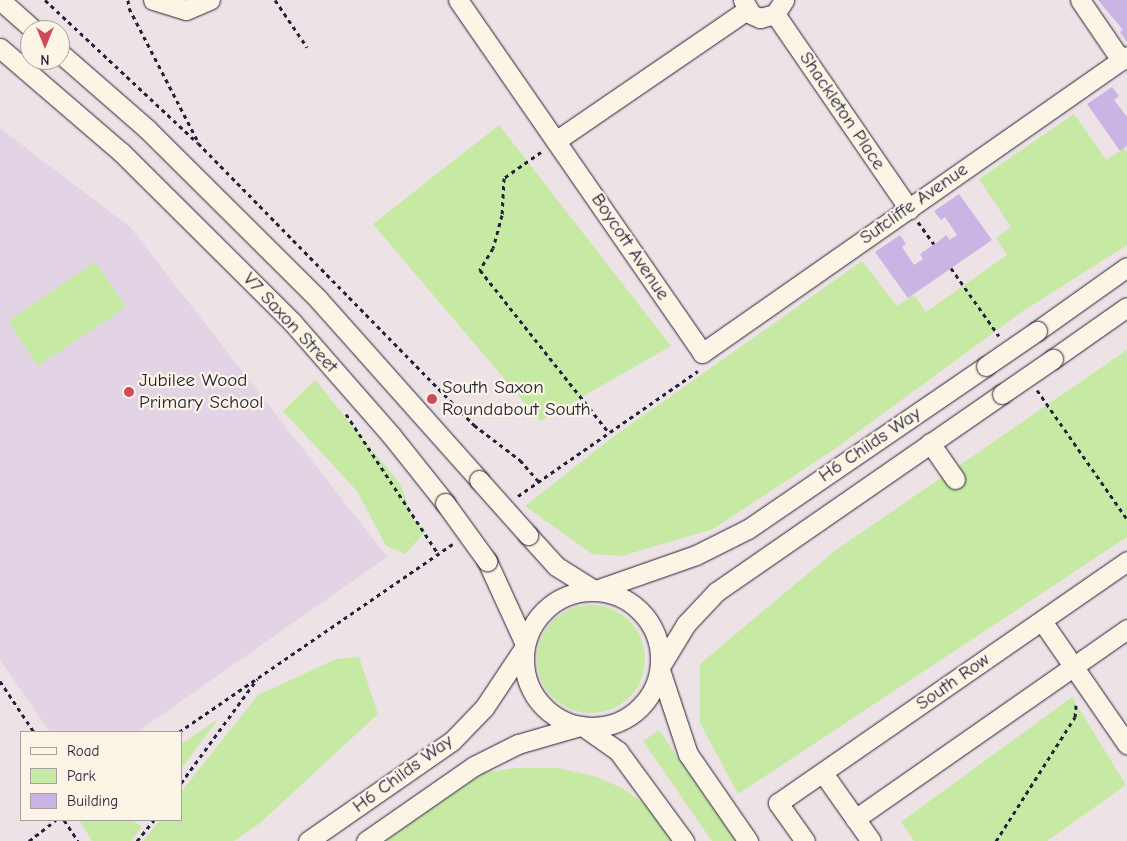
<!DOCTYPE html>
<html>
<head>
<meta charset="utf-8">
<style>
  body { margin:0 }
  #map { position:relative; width:1127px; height:841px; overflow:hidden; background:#ede2e5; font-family:"Comic Neue",sans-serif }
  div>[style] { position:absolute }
  .built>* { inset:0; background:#e2d4e5 }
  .green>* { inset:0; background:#c6eaa4 }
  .round { border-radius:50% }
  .building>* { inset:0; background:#c9b4e4 }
  .path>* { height:3px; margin-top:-1.5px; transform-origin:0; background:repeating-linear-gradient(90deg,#22223b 0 4px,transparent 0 8px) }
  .roads { filter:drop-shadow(0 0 1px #22223b) drop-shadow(0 0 1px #22223b) }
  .minor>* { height:19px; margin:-9.5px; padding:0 9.5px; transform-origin:9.5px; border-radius:9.5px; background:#fcf5e5 }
  .minor>.ring { margin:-9.5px; padding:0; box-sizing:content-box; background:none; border:19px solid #fcf5e5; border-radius:50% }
  .bridges { filter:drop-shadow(0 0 1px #22223b) drop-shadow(0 0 1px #22223b) }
  .minor-bridge>* { height:19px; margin:-9.5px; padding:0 9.5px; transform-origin:9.5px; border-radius:9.5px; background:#fcf5e5 }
  .dots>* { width:14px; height:14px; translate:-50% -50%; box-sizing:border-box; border:2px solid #fcf5e5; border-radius:50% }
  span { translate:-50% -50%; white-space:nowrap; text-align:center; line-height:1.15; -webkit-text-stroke:4.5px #fcf5e5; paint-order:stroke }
  .street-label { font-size:19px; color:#22223b }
  .poi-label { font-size:19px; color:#22223b }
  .left { translate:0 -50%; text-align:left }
  .legend { position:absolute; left:20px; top:731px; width:162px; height:90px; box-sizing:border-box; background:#fcf5e5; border:1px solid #a5a1a1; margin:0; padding:6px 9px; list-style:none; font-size:15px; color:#22223b }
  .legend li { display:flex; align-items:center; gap:10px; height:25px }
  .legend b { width:25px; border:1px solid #a5a1a1 }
  .north { position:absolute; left:20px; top:20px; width:50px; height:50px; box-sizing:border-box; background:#fcf5e5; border:1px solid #a5a1a1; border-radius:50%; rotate:180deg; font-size:14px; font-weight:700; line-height:20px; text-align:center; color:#22223b }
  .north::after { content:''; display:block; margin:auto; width:18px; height:22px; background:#d1495b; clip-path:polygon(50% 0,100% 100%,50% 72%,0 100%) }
</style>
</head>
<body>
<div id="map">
  <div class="built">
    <div style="clip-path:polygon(0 128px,130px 227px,387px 557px,137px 732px,50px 732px,0 660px)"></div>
  </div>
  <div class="green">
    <div style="clip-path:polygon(1074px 114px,1106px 160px,1124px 148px,1127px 152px,1127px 245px,1023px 311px,836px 448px,713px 529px,622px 556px,592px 554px,525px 506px,613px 437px,862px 261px,897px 306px,914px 295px,926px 312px,1007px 255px,996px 238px,1011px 227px,979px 179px)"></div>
    <div style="clip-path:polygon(499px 125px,671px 346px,540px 421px,373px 224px)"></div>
    <div style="clip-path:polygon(95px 262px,126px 307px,38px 366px,8px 321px)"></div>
    <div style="clip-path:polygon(1127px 350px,1127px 537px,738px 794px,700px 723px,700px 664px,836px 550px)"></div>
    <div style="clip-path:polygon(315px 380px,401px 485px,412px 518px,426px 531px,405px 554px,386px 546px,357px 491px,283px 411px)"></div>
    <div class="round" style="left:537px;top:605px;width:108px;height:108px"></div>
    <div style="clip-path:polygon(359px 657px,378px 714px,260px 823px,234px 841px,143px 841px,160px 820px,181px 820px,181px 792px,258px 695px,336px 659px)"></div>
    <div style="clip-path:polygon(1072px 697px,1126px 785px,1047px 841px,914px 841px,901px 822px)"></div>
    <div style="clip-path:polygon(218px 719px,181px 769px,181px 744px)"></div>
    <div style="clip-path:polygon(659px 730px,736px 841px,712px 841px,643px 741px)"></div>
    <div style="clip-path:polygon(515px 768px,559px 768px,597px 777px,622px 788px,648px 806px,675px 841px,386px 841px,483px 773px)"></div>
    <div style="clip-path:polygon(79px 820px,131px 820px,142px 826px,131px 841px,92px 841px)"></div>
  </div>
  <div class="building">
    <div style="clip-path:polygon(1098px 0,1127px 0,1127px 42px,1120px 32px,1123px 30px)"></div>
    <div style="clip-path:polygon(1112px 87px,1119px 96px,1114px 100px,1127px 117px,1127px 146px,1120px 151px,1087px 104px)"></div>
    <div style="clip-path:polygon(959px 194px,992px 240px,908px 298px,875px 252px,900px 235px,906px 244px,902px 247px,914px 265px,923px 259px,920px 254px,939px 241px,946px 235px,950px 240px,957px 235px,945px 217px,941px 220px,934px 211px)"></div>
  </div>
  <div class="path">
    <div style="left:45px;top:0;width:209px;rotate:43.1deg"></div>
    <div style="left:198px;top:143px;width:395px;rotate:45.6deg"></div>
    <div style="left:474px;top:425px;width:58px;rotate:37.3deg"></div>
    <div style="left:520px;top:460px;width:28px;rotate:49deg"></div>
    <div style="left:128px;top:0;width:8px;rotate:83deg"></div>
    <div style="left:129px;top:8px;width:148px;rotate:62.7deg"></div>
    <div style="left:275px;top:0;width:57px;rotate:55.8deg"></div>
    <div style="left:541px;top:152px;width:45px;rotate:144.9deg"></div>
    <div style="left:504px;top:178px;width:37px;rotate:93deg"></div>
    <div style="left:502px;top:215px;width:34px;rotate:105deg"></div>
    <div style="left:493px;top:248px;width:26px;rotate:121deg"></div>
    <div style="left:480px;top:270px;width:208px;rotate:51.6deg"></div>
    <div style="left:918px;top:222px;width:27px;rotate:54deg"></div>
    <div style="left:951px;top:268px;width:83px;rotate:54.8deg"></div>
    <div style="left:1037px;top:390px;width:157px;rotate:55.1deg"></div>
    <div style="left:346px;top:414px;width:169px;rotate:56.6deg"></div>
    <div style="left:518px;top:496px;width:219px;rotate:-34.8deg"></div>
    <div style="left:0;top:681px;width:61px;rotate:56.3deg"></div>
    <div style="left:179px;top:732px;width:332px;rotate:-34.5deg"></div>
    <div style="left:181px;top:783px;width:129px;rotate:-53.8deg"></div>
    <div style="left:64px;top:820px;width:25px;rotate:56deg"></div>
    <div style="left:29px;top:841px;width:34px;rotate:-38deg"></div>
    <div style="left:137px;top:841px;width:27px;rotate:-51deg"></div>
    <div style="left:996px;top:841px;width:147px;rotate:-57.5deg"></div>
    <div style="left:1075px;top:717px;width:12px;rotate:-85deg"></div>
  </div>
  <div class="roads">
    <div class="minor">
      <div style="left:0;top:0;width:45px;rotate:41.4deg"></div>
      <div style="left:153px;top:0;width:34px;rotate:17deg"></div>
      <div style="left:186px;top:10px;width:26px;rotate:-23deg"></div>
      <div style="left:458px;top:0;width:429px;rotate:55.3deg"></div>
      <div style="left:702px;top:353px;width:518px;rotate:-34.95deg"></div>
      <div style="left:743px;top:0;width:16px;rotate:60deg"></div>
      <div style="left:751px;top:14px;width:10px;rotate:24deg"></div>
      <div style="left:760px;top:18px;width:16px;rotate:-15deg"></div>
      <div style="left:775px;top:14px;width:17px;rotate:-57deg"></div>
      <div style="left:1080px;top:0;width:73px;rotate:55.7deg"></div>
      <div style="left:775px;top:14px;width:237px;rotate:55.5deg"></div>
      <div style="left:0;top:48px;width:160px;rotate:40.7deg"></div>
      <div style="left:121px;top:152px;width:241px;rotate:44.8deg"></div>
      <div style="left:292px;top:322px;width:150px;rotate:48.8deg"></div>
      <div style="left:391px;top:435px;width:87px;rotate:51.5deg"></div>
      <div style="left:60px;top:53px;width:116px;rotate:41.1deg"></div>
      <div style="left:147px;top:129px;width:241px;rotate:44.8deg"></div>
      <div style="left:318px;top:299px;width:242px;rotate:48.3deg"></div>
      <div style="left:557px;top:140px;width:230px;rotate:-34.4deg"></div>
      <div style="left:1037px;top:331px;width:110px;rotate:-35.4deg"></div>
      <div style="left:1053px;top:359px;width:90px;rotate:-35.1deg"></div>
      <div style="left:930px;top:443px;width:44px;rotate:55.2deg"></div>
      <div style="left:528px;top:535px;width:42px;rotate:47.9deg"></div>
      <div style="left:556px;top:566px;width:45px;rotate:32.3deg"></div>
      <div style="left:487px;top:561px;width:91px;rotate:65.4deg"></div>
      <div style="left:596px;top:590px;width:106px;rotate:-19.3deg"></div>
      <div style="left:696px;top:555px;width:58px;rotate:-26.6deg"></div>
      <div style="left:748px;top:529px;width:288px;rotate:-34.4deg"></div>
      <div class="ring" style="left:524px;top:591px;width:117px;height:117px"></div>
      <div style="left:1042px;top:621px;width:150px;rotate:55.4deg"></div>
      <div style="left:661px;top:665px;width:48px;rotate:-58.6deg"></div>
      <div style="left:686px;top:624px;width:44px;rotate:-46.8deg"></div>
      <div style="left:716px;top:592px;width:348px;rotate:-34.7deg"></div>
      <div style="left:660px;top:670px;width:89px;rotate:71.6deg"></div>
      <div style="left:688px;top:754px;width:106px;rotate:55.4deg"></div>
      <div style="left:584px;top:727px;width:42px;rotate:35.2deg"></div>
      <div style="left:618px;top:751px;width:112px;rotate:53.7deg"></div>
      <div style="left:823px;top:773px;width:83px;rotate:54.8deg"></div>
      <div style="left:855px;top:819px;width:332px;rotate:-34.9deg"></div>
      <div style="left:308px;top:841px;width:175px;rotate:-34.8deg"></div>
      <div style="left:452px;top:741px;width:46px;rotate:-45.9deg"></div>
      <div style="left:484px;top:708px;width:72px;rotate:-56.3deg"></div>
      <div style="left:366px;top:841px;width:131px;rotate:-34.8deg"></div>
      <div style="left:474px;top:766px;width:49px;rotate:-26.6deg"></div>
      <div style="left:518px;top:744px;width:65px;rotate:-16.2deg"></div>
      <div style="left:805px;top:841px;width:47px;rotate:-125.4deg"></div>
      <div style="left:778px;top:803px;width:425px;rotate:-34.7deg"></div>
    </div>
  </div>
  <div class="bridges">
    <div class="minor-bridge">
      <div style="left:986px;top:366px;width:62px;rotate:-34.5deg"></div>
      <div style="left:1002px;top:394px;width:62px;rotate:-34.5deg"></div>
      <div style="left:479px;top:480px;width:74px;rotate:48.3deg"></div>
      <div style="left:445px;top:503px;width:72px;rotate:54.1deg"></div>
    </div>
  </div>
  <div class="dots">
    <div style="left:129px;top:392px;background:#d1495b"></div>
    <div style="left:432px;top:399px;background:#d1495b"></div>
  </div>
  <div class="street-label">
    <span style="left:842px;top:111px;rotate:56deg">Shackleton Place</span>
    <span style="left:914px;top:204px;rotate:-35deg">Sutcliffe Avenue</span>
    <span style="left:630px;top:247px;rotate:56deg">Boycott Avenue</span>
    <span style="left:290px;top:323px;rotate:47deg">V7 Saxon Street</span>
    <span style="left:870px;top:445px;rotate:-34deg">H6 Childs Way</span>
    <span style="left:953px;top:682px;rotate:-35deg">South Row</span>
    <span style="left:403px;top:774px;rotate:-36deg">H6 Childs Way</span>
  </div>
  <div class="poi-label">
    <span class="left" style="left:139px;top:392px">Jubilee Wood<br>Primary School</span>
    <span class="left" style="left:442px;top:399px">South Saxon<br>Roundabout South</span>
  </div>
  <ul class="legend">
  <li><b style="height:6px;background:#fcf5e5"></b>Road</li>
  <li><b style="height:14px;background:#c6eaa4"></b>Park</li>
  <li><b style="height:14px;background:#c9b4e4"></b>Building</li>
  </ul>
  <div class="north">N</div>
</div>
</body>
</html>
